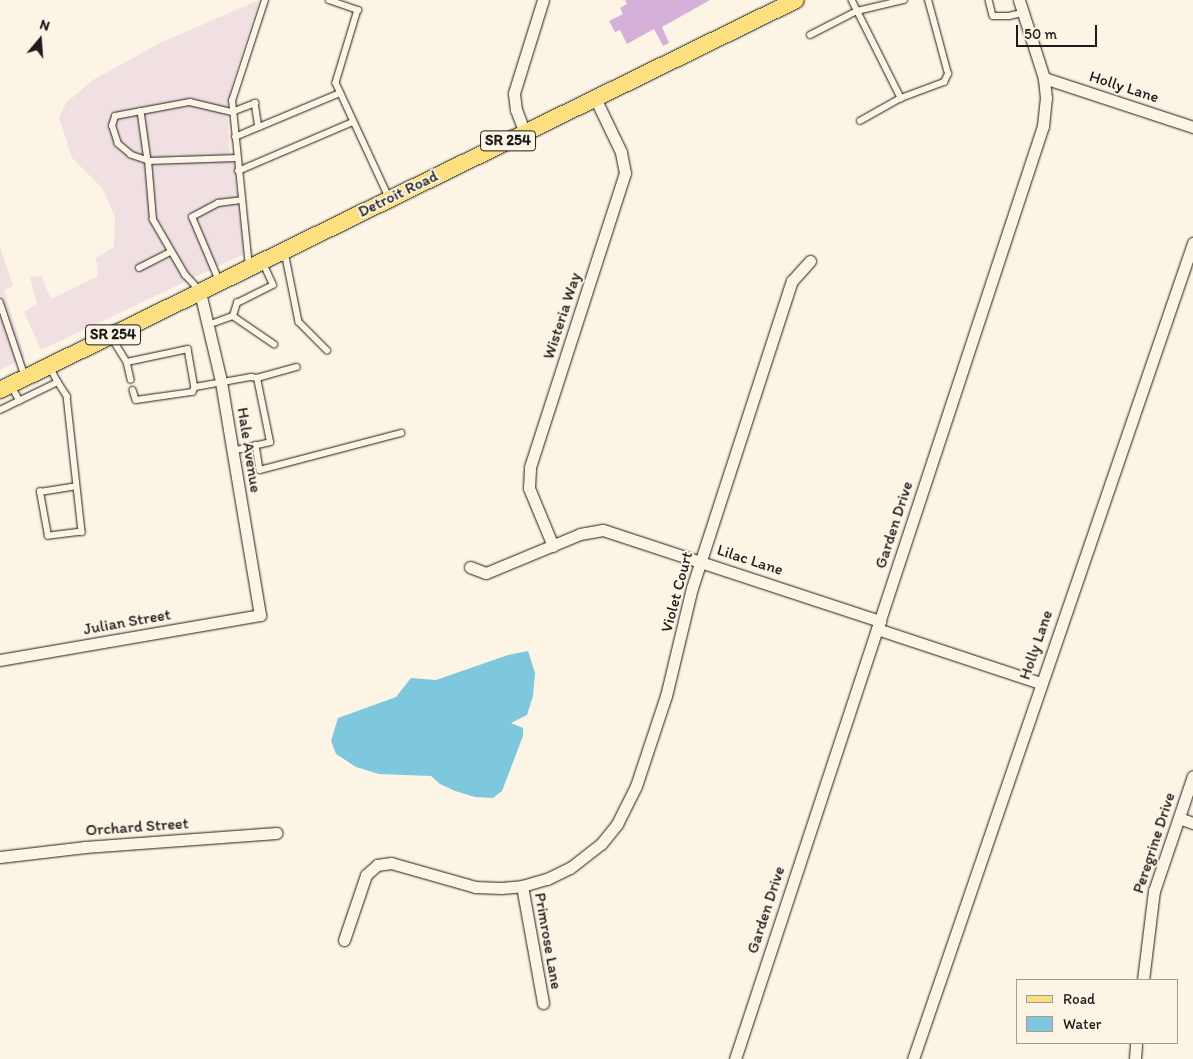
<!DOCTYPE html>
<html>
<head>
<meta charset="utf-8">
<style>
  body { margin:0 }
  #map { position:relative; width:1193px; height:1059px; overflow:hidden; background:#fcf5e5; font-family:Itim,sans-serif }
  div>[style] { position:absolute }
  .built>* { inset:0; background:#f0e0e1 }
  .water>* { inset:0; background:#7dc8dd }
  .building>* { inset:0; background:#d5b0d8 }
  .roads { filter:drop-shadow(0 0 1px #1c1c1c) drop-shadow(0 0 1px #1c1c1c) }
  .service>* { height:5.5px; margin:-2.75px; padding:0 2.75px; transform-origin:2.75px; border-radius:2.75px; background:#fcf5e5 }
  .minor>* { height:11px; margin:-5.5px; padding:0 5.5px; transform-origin:5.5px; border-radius:5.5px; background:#fcf5e5 }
  .primary>* { height:16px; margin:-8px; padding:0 8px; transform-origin:8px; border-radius:8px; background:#fce080 }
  span { translate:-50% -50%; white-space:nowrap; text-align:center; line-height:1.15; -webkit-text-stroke:4px #fcf5e5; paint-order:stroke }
  .shield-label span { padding:1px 4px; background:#fcf5e5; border:1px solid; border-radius:4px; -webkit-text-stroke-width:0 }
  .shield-label { font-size:15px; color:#1c1c1c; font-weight:700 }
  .street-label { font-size:16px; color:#1c1c1c }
  .legend { position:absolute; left:1016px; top:979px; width:162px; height:65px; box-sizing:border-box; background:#fcf5e5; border:1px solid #a29e95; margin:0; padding:6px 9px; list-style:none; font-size:15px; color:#1c1c1c }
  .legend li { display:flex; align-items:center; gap:10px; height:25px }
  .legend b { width:25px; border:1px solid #a29e95 }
  .north { position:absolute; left:15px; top:15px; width:50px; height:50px; -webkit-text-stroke:4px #fcf5e5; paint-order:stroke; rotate:18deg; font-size:14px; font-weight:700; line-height:20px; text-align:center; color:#1c1c1c }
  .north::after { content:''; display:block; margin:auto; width:18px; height:22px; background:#1c1c1c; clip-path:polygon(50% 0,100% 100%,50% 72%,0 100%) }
  .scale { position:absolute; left:1016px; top:25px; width:81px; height:22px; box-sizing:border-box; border:2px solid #1c1c1c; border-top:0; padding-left:6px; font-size:15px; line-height:18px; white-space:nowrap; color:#1c1c1c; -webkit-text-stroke:4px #fcf5e5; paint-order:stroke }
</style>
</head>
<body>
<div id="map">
  <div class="built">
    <div style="clip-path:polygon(259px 0,232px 84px,227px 110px,230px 157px,234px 166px,244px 254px,41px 350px,24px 312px,37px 304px,30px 277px,41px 276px,51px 299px,98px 276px,96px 258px,114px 247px,115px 217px,103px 189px,72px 158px,59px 117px,66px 103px,93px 80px,162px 42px)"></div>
    <div style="clip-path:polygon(0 246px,13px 286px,4px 290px,25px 357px,0 370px)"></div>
  </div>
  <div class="water">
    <div style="clip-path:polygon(528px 651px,535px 673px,533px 696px,527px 715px,511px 723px,523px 728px,523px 736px,502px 791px,493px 798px,475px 797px,455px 791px,440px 784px,431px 776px,379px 774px,356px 767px,336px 754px,331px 741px,338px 718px,396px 697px,411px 678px,436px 680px,508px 655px)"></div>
  </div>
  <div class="building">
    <div style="clip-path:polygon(625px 0,710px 0,662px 27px,669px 43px,663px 46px,654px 29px,627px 44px,620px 30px,615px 32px,609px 21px,623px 14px,620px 8px,627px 4px)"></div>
  </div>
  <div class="roads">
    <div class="service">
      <div style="left:329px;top:0;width:31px;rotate:19deg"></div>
      <div style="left:358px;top:10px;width:76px;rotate:106.8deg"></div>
      <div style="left:336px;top:83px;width:126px;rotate:65.1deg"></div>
      <div style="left:852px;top:0;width:110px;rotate:63.4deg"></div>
      <div style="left:989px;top:0;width:16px;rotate:76deg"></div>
      <div style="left:993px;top:16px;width:16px"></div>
      <div style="left:1009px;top:16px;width:13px;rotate:-13deg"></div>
      <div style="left:810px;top:35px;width:53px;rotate:-27.1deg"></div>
      <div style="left:857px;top:11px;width:48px;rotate:-13.2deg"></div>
      <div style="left:141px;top:111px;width:50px;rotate:82deg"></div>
      <div style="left:148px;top:161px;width:89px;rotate:-1.9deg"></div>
      <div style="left:860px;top:121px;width:47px;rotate:-29.3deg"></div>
      <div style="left:901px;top:98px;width:46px;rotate:-20.4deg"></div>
      <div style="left:944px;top:82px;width:9px;rotate:-63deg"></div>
      <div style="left:948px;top:74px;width:77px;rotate:-105.1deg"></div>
      <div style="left:235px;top:137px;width:26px;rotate:-23deg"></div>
      <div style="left:238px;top:171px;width:125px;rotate:-23.1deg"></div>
      <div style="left:285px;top:252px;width:71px;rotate:78.7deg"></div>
      <div style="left:299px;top:322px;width:40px;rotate:45deg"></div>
      <div style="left:249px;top:267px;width:167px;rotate:-95.8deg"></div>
      <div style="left:232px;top:101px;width:106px;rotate:-71.9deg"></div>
      <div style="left:139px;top:268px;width:36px;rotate:-27deg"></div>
      <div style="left:219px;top:281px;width:69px;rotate:-112.9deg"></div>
      <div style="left:192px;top:217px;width:30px;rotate:-28deg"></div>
      <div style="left:218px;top:203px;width:23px;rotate:-7deg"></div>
      <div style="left:199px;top:290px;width:21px;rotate:-133deg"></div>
      <div style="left:185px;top:275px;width:64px;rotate:-120.2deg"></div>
      <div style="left:153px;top:220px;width:59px;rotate:-94.8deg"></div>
      <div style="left:148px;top:161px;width:18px;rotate:-161deg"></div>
      <div style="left:131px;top:155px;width:17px;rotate:-140deg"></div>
      <div style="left:118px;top:144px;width:19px;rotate:-108deg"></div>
      <div style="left:112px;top:126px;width:10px;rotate:-73deg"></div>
      <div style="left:115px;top:116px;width:76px;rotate:-10.6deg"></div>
      <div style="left:190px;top:102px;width:43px;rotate:13.4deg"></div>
      <div style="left:232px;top:112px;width:25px;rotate:-21deg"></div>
      <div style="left:255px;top:103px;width:24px;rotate:81deg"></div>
      <div style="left:259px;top:127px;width:88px;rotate:-22.8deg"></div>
      <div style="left:0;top:302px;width:78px;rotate:71.3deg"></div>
      <div style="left:233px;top:316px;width:50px;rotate:34.3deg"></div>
      <div style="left:208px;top:325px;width:27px;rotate:-20deg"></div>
      <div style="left:233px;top:316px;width:14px;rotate:-73deg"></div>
      <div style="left:237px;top:303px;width:40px;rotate:-26.6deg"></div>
      <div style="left:273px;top:285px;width:23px;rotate:-115deg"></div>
      <div style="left:112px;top:338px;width:28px;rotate:58deg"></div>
      <div style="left:127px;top:362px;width:62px;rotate:-12deg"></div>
      <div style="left:188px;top:349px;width:39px;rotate:80deg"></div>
      <div style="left:195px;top:387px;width:57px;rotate:-10.1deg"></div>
      <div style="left:251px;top:377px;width:6px;rotate:9deg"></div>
      <div style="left:257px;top:378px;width:41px;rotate:-15.4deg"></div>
      <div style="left:127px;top:362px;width:18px;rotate:77deg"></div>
      <div style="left:50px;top:367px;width:17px;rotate:62deg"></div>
      <div style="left:11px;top:385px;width:18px;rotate:61deg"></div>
      <div style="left:133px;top:390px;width:10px;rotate:73deg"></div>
      <div style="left:136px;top:400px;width:57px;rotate:-8.1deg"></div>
      <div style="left:192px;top:392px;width:6px;rotate:-59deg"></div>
      <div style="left:0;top:410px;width:64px;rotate:-25.8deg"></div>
      <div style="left:58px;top:382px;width:17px;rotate:57deg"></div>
      <div style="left:67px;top:396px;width:137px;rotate:83.7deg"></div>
      <div style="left:82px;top:532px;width:34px;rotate:173deg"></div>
      <div style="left:48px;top:536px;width:45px;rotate:-100.3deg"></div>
      <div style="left:40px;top:492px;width:36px;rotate:-9deg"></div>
      <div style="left:256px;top:445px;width:25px;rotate:81deg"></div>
      <div style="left:260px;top:470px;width:146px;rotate:-14.7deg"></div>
      <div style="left:232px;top:451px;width:39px;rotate:-13deg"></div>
      <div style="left:270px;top:442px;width:65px;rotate:-101.5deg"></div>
    </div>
    <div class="minor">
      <div style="left:1044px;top:78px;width:157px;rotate:18.2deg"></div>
      <div style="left:525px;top:133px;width:25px;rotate:-111deg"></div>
      <div style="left:516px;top:110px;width:17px;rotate:-97deg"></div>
      <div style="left:514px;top:93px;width:97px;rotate:-72.7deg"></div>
      <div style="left:553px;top:546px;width:63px;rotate:-112.5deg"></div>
      <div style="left:529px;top:488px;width:21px;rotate:-87deg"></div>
      <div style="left:530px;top:467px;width:309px;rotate:-72.1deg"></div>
      <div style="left:625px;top:173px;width:21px;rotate:-101deg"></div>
      <div style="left:621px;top:152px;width:60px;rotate:-115.7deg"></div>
      <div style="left:470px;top:567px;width:17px;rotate:21deg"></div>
      <div style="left:486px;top:573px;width:102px;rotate:-22.5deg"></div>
      <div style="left:580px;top:534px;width:23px;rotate:-10deg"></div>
      <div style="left:603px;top:530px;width:292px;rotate:18.2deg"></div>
      <div style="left:877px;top:629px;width:172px;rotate:18.3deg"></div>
      <div style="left:0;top:660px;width:264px;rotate:-9.8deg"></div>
      <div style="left:260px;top:615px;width:237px;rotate:-99.5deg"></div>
      <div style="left:221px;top:381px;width:91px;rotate:-103.3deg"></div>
      <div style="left:1179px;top:818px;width:15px;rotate:20deg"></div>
      <div style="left:0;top:857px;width:86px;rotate:-6.7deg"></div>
      <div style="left:85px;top:847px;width:192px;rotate:-4.2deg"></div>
      <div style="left:522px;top:886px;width:119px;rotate:79.8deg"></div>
      <div style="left:344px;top:940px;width:69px;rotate:-71.3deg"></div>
      <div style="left:366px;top:875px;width:15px;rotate:-42deg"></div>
      <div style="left:377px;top:865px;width:14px;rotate:-8deg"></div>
      <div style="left:391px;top:863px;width:87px;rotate:15.9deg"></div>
      <div style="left:475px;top:887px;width:26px;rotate:2deg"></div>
      <div style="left:501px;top:888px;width:21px;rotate:-5deg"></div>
      <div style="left:522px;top:886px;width:26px;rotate:-16deg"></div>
      <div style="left:547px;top:879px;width:25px;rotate:-26deg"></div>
      <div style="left:570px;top:868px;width:39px;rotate:-38deg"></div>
      <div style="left:601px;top:844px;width:26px;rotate:-51deg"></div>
      <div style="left:617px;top:824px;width:42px;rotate:-63.4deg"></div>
      <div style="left:636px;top:786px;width:95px;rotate:-71.6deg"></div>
      <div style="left:666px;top:696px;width:111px;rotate:-76.5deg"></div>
      <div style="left:692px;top:588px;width:323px;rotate:-72deg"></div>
      <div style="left:792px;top:281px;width:27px;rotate:-48deg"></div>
      <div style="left:1143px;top:980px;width:90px;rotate:-83deg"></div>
      <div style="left:1154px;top:891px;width:121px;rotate:-71.3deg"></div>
      <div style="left:735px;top:1059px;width:983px;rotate:-71.73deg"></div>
      <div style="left:1043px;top:126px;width:28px;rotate:-84deg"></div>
      <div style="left:1046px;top:98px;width:20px;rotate:-96deg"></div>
      <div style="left:1044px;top:78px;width:82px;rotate:-107.8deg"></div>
      <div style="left:913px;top:1059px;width:863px;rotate:-71.06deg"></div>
      <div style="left:1135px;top:1059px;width:16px;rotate:-86deg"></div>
    </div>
    <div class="primary">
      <div style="left:0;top:390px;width:886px;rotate:-26.1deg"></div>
    </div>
  </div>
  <div class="shield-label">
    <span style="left:508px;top:141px">SR 254</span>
    <span style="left:113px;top:335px">SR 254</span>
  </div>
  <div class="street-label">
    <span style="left:1124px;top:87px;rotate:18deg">Holly Lane</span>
    <span style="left:398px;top:194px;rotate:-26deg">Detroit Road</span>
    <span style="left:562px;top:316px;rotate:-72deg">Wisteria Way</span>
    <span style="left:249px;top:450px;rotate:81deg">Hale Avenue</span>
    <span style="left:894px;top:525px;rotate:-72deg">Garden Drive</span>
    <span style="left:750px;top:560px;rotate:18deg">Lilac Lane</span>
    <span style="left:677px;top:592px;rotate:-75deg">Violet Court</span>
    <span style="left:127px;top:622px;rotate:-10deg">Julian Street</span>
    <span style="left:1036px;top:645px;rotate:-71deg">Holly Lane</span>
    <span style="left:137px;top:827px;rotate:-4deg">Orchard Street</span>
    <span style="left:1154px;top:843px;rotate:-72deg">Peregrine Drive</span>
    <span style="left:766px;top:910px;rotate:-72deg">Garden Drive</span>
    <span style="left:548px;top:941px;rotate:80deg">Primrose Lane</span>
  </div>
  <ul class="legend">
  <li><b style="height:6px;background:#fce080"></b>Road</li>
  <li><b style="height:14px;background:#7dc8dd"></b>Water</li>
  </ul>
  <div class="north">N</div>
  <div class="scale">50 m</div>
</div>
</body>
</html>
